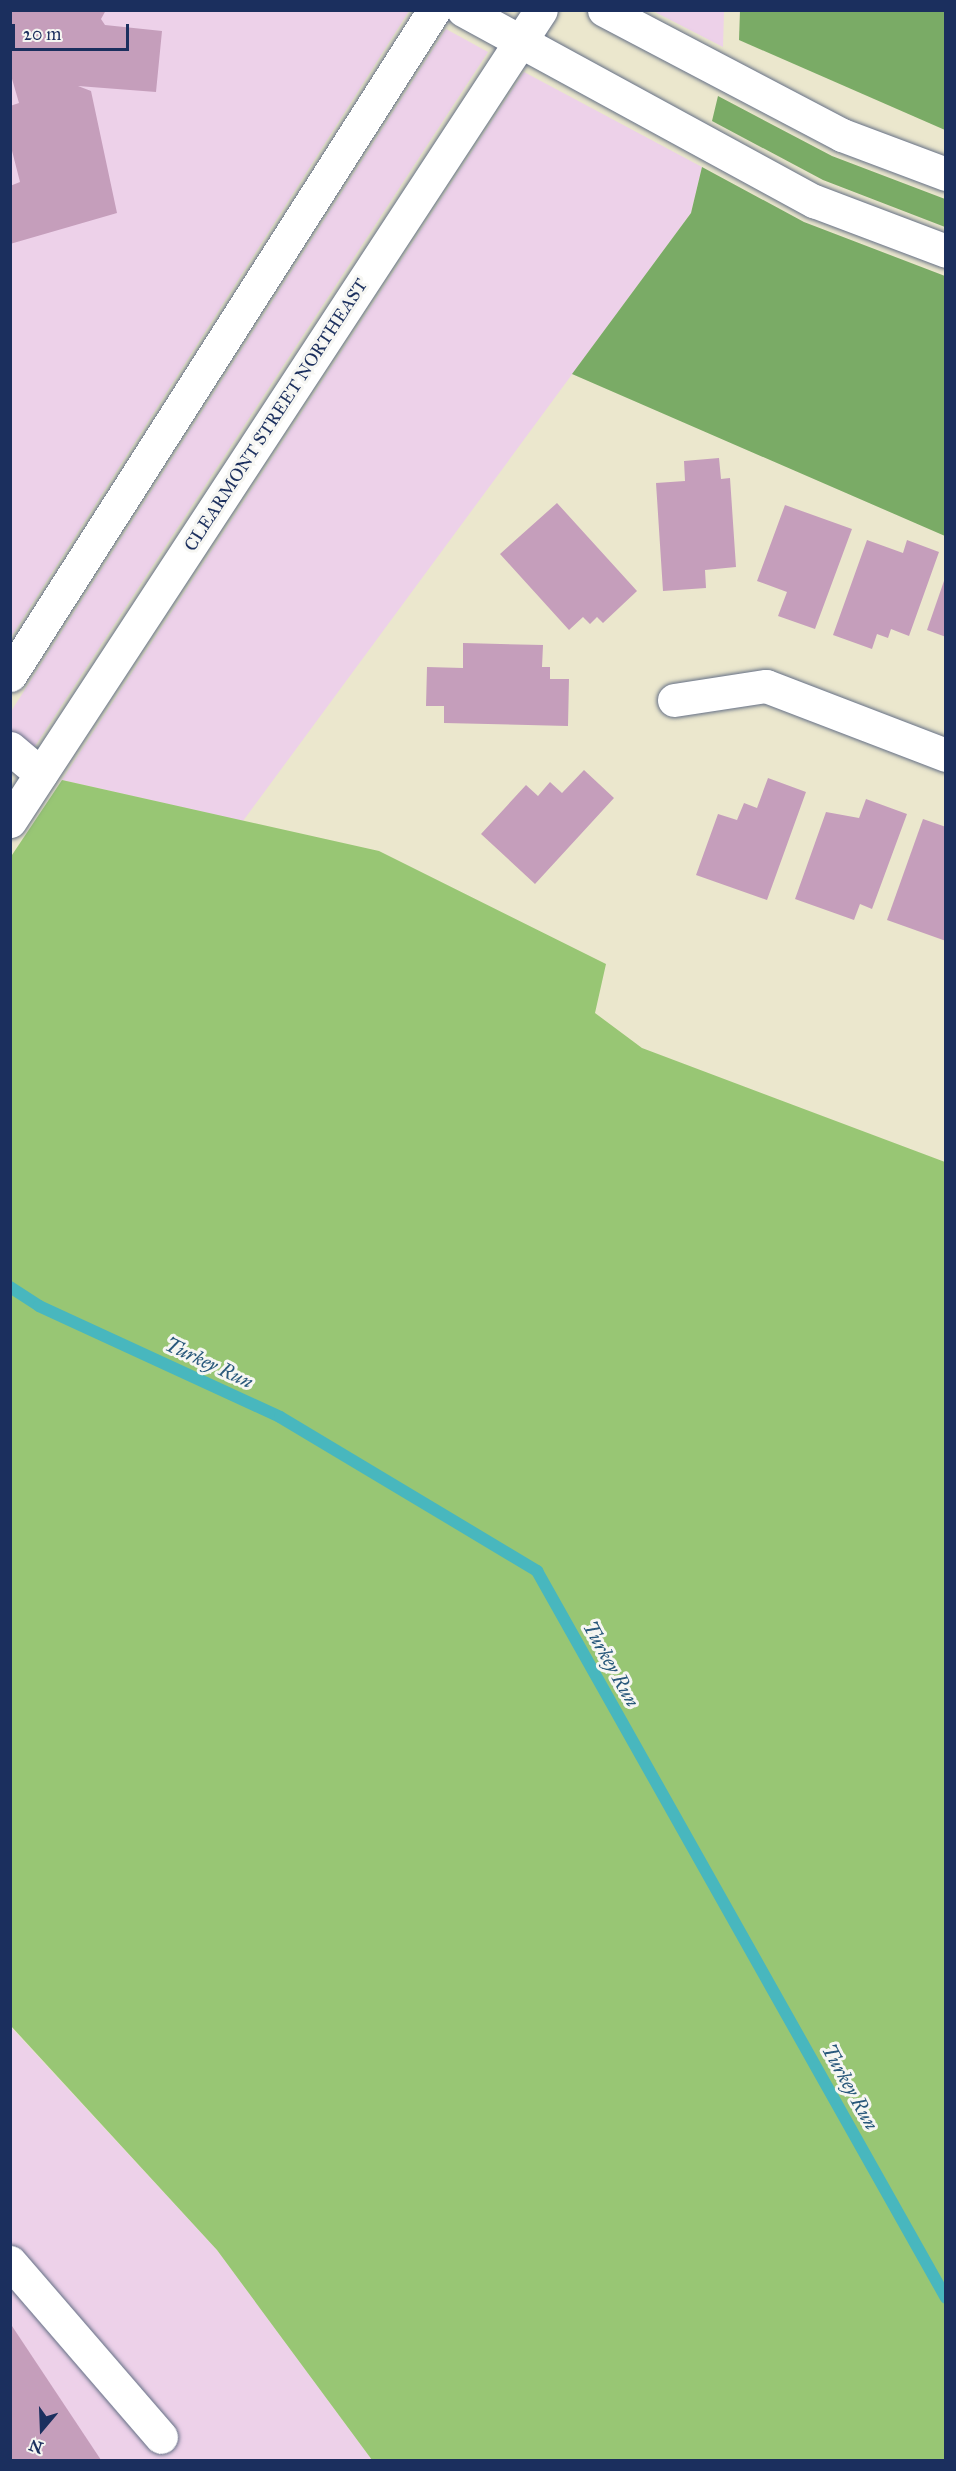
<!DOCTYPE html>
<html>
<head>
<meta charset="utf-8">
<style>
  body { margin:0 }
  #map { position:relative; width:956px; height:2471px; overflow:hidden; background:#ebe7cd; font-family:"IM FELL Great Primer",serif }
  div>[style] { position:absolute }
  .built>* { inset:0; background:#edd1e9 }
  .green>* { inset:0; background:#98c674 }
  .forest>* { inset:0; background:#7aab66 }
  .stream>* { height:12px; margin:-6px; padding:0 6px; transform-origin:6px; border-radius:6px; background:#48b7be }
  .building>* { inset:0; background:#c59ebb }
  .roads { filter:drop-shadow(0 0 2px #646f85) drop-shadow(0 0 2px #646f85) }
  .minor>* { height:33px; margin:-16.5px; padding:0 16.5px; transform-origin:16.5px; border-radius:16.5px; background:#fff }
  span { translate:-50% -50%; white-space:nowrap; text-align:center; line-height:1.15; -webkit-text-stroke:6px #f6f6f2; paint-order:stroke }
  .street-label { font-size:18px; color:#1b2f5e }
  .water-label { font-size:20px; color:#28587b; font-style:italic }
  .frame { position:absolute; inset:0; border:12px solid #1b2f5e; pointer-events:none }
  .north { position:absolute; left:12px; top:2399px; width:60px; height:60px; -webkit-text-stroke:4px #f6f6f2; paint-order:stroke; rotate:199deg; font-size:16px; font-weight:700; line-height:24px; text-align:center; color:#1b2f5e }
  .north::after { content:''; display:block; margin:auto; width:21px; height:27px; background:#1b2f5e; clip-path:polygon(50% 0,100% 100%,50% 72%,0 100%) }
  .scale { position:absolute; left:12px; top:24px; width:117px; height:27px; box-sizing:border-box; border:3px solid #1b2f5e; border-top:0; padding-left:8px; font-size:18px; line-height:21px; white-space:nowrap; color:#1b2f5e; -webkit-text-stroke:4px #f6f6f2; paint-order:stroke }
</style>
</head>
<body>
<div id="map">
  <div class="built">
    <div style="clip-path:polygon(11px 11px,409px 11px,11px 637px)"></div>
    <div style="clip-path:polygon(653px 11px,724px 11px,723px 47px)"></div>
    <div style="clip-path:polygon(446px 29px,488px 52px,20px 769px,11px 766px,10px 713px)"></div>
    <div style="clip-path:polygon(524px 72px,702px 167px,691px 213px,243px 821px,62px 780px)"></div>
    <div style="clip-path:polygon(10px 2026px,217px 2250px,372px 2460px,11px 2460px)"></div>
  </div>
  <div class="green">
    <div style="clip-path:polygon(62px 780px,379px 851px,606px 964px,595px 1013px,642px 1048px,945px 1162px,945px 2460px,372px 2460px,217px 2250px,11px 2026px,10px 858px)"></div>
  </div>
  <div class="forest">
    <div style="clip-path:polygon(740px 11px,945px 11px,945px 130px,739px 40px)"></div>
    <div style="clip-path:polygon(718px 96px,832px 156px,945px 199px,945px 227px,823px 180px,712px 121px)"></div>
    <div style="clip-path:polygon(702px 167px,804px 222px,945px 276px,945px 536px,572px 374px,691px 213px)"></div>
  </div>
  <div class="stream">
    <div style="left:10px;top:1287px;width:35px;rotate:33deg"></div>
    <div style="left:39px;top:1306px;width:265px;rotate:24.7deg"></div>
    <div style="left:280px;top:1417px;width:300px;rotate:30.9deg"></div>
    <div style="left:537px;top:1571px;width:834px;rotate:60.64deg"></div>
  </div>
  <div class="building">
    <div style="clip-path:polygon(10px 10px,106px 10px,101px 19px,105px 25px,162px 31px,156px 92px,78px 86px,91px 91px,117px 213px,10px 244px,10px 186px,20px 182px,10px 143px,10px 106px,19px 103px,10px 72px)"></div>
    <div style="clip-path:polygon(719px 458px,721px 479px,730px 478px,736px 567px,705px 570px,706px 588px,663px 591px,656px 483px,685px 481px,684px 461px)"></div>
    <div style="clip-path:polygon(557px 503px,637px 591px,603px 623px,597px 617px,590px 624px,583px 617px,569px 630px,500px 554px)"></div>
    <div style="clip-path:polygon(785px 505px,852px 529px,815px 629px,778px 616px,787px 592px,757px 581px)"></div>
    <div style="clip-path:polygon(867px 540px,903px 553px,907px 540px,939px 552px,909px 636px,891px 629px,888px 638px,877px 634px,872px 649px,833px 635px)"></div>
    <div style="clip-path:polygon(945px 578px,946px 578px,946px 637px,927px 630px)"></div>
    <div style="clip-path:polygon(463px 643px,543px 645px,542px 667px,550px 667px,550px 679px,569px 679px,568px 726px,444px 723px,444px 706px,426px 706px,427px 667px,463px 668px)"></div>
    <div style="clip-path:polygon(584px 770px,614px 798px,535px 884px,481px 834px,526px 785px,538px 796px,550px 782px,562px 793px)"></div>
    <div style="clip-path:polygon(768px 778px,806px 792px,767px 900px,696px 875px,718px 814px,737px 820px,744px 803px,757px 808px)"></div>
    <div style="clip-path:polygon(866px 799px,907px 814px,872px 909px,860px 904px,854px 920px,795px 899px,826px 812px,859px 818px)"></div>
    <div style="clip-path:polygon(923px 819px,946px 827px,946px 941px,887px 920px)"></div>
    <div style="clip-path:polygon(10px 2323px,101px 2460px,10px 2460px)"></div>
  </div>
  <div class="roads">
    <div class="minor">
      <div style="left:463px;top:10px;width:400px;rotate:28.6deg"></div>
      <div style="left:814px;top:201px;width:141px;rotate:20.7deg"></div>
      <div style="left:604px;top:10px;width:269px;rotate:27.7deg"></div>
      <div style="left:842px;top:135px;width:111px;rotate:20.6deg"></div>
      <div style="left:10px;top:675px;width:789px;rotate:-57.48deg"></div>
      <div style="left:674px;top:700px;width:93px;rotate:-8.7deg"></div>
      <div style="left:766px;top:686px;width:193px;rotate:21deg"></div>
      <div style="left:10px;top:748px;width:40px;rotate:40deg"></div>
      <div style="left:10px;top:821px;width:969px;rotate:-56.79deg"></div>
      <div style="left:10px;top:2262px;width:231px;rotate:49.2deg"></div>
    </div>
  </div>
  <div class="street-label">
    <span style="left:276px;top:415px;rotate:-57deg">CLEARMONT STREET NORTHEAST</span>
  </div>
  <div class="water-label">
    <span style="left:209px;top:1363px;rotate:25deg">Turkey Run</span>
    <span style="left:611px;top:1664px;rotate:61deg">Turkey Run</span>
    <span style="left:850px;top:2087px;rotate:61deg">Turkey Run</span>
  </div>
  <div class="frame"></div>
  <div class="north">N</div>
  <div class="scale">20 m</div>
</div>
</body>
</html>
